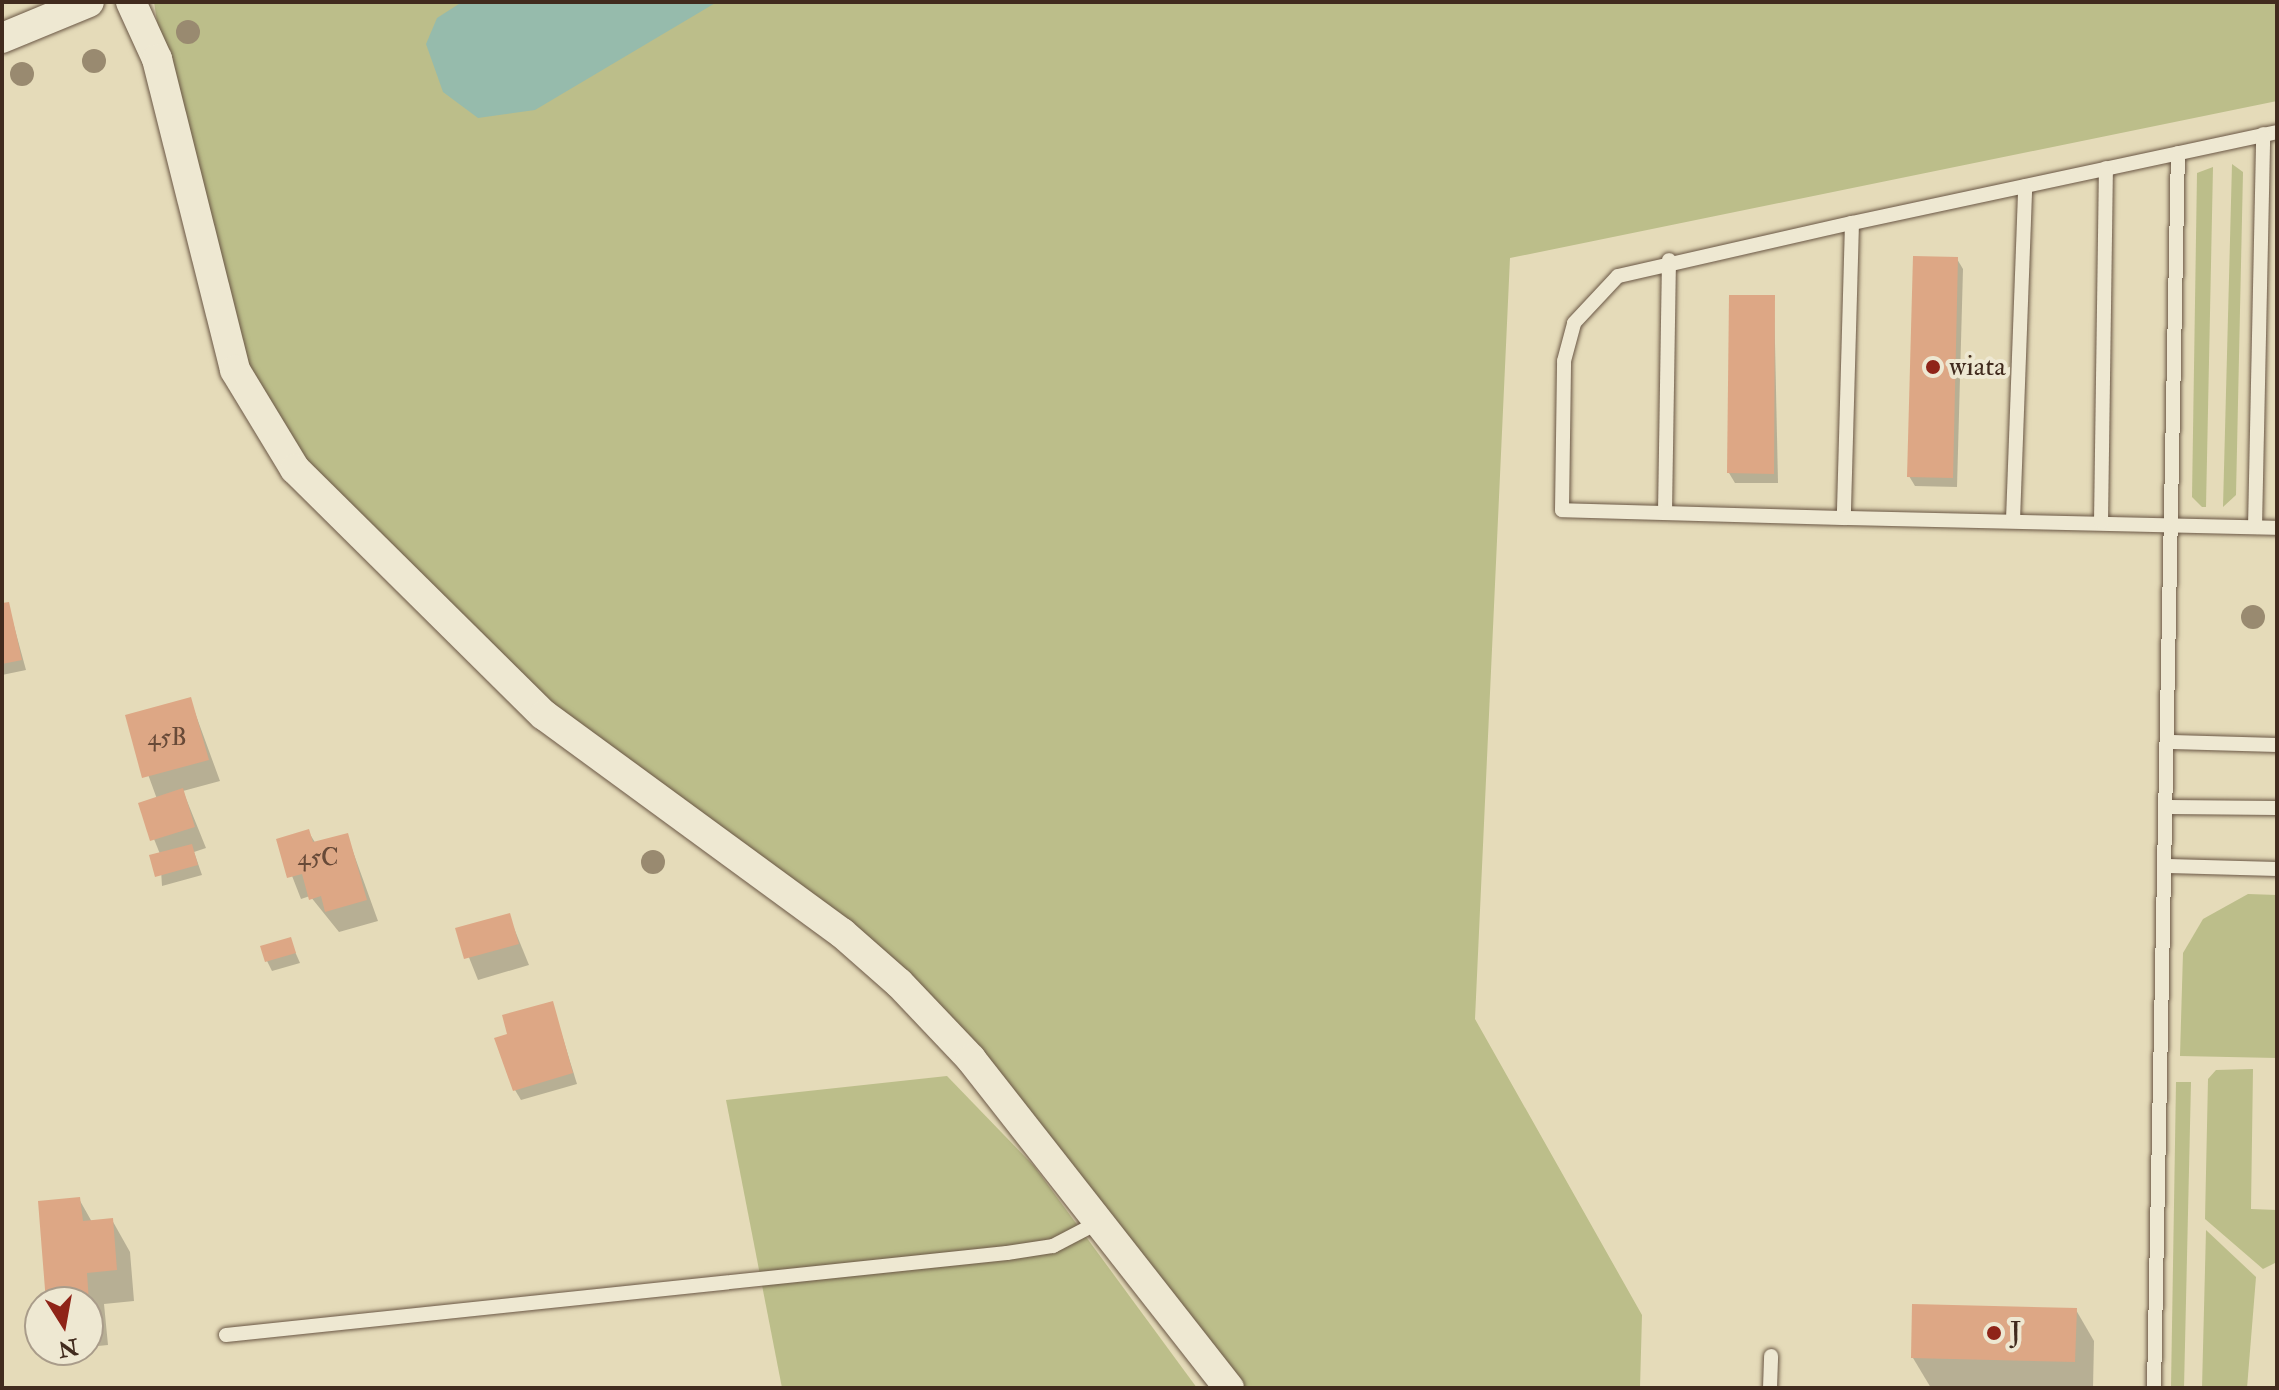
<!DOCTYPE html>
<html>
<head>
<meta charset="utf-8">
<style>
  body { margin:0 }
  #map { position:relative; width:2279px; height:1390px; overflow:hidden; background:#e5dbb9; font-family:"IM FELL Double Pica",serif }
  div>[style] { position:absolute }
  .green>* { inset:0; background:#bcbe8a }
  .water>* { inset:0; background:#96bbac }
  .shadow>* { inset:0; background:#0003 }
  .building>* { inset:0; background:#dda785 }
  .roads { filter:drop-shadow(0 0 2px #6a5745) drop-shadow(0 0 2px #6a5745) }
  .lane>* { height:14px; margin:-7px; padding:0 7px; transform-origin:7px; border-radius:7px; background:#eee8d2 }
  .street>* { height:30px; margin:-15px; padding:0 15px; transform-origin:15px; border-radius:15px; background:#eee8d2 }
  .trees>* { width:24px; height:24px; margin:-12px; border-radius:50%; background:#998a70 }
  .dots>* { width:22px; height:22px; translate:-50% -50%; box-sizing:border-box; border:4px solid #eee8d2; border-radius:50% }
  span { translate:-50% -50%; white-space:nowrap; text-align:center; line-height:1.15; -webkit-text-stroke:8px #eee8d2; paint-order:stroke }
  .number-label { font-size:24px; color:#684a38 }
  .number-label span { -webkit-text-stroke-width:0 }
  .poi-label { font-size:28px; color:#412b1e }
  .left { translate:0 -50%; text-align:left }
  .frame { position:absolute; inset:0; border:4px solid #412b1e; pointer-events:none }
  .north { position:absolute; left:24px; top:1286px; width:80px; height:80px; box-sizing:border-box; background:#eee8d2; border:2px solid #a99c8a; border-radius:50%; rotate:169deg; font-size:22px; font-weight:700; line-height:32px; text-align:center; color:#412b1e }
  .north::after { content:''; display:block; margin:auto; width:28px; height:36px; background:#8f2418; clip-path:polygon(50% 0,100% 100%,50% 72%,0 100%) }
</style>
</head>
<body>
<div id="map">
  <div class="green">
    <div style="clip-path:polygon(154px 2px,2277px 2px,2277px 101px,1510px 258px,1475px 1019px,1642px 1315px,1640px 1388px,1229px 1388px,899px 983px,544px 715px,271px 438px,180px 171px)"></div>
    <div style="clip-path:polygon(2232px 164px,2243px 172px,2236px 495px,2223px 507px)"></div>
    <div style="clip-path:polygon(2213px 167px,2206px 507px,2202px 507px,2192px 497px,2197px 173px)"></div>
    <div style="clip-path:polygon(2248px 894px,2277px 895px,2277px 1058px,2180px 1056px,2183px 953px,2203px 919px)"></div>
    <div style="clip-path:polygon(2253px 1069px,2251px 1209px,2277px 1210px,2277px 1262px,2263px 1269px,2205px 1219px,2208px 1079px,2216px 1070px)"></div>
    <div style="clip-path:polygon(947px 1076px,1034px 1166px,1197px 1388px,782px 1388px,726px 1100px)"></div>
    <div style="clip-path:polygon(2176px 1082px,2191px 1082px,2184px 1388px,2171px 1388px)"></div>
    <div style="clip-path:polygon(2206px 1230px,2256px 1277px,2247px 1388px,2202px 1388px)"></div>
  </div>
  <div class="water">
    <div style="clip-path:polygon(462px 2px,717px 2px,535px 110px,478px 118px,443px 92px,426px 44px,437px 18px)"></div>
  </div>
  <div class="shadow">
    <div style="clip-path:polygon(1957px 259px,1963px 269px,1957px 487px,1915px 486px,1909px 476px)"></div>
    <div style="clip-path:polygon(1774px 297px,1778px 483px,1735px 483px,1729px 473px)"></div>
    <div style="clip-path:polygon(8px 604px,26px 670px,2px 675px,2px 605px)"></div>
    <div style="clip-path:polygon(190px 699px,220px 781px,183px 791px,206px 848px,194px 852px,202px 875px,162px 886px,160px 854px,140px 804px,157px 799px,127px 717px)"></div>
    <div style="clip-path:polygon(308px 831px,316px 844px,347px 835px,378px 921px,339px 932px,310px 896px,301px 899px,278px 840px)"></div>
    <div style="clip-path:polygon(509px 916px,529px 965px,478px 980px,458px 930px)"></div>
    <div style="clip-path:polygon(290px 940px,300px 963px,272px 971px,267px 961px)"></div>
    <div style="clip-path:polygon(552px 1003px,577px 1084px,521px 1100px,515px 1090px)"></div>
    <div style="clip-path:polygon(79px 1199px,92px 1222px,112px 1220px,130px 1252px,134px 1301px,104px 1304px,108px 1345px,88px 1347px,88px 1302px,48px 1302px)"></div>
    <div style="clip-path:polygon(2076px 1310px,2094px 1341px,2093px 1388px,1931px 1388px,1913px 1358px)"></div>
  </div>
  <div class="building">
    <div style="clip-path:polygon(1913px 256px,1958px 257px,1953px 478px,1907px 477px)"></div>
    <div style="clip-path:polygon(1729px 295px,1775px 295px,1774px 474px,1727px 473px)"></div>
    <div style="clip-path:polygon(9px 602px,22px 660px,2px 664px,2px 603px)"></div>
    <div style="clip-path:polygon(191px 697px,209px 760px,142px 778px,125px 715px)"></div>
    <div style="clip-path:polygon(183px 788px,195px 827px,150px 841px,138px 803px)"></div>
    <div style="clip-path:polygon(309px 829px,313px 842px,348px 833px,367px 900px,325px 912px,321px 896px,309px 900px,302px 874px,287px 878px,276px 839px)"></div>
    <div style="clip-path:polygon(192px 844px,198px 865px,155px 877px,149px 855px)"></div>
    <div style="clip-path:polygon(510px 913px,519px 944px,464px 959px,455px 928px)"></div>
    <div style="clip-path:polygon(291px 937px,296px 953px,265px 962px,260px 946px)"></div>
    <div style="clip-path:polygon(553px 1001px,573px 1073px,513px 1091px,494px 1038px,507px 1034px,502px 1015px)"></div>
    <div style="clip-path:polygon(80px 1197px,83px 1221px,113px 1218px,117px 1270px,87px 1273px,89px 1302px,46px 1302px,38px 1201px)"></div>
    <div style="clip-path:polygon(1912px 1304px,2077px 1308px,2075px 1362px,1911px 1358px)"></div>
  </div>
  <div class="roads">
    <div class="lane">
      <div style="left:2277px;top:132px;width:435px;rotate:167.9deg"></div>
      <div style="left:1852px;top:223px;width:295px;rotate:91.6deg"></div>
      <div style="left:1844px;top:518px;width:433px;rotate:1.3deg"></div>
      <div style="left:1665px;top:513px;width:253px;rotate:-89.1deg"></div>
      <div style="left:1844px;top:518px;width:282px;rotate:-178.4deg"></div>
      <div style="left:1562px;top:510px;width:149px;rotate:-89.2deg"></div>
      <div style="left:1564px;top:361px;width:39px;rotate:-75deg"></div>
      <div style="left:1574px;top:323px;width:64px;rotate:-46.9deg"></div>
      <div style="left:1618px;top:276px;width:240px;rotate:-12.8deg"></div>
      <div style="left:2013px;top:520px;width:334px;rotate:-87.9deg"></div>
      <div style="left:2101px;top:522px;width:354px;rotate:-89.2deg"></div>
      <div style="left:2255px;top:527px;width:393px;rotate:-88.8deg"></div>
      <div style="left:2172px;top:742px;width:105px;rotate:1.6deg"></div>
      <div style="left:2169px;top:807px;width:108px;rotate:0.5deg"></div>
      <div style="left:2168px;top:866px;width:109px;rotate:1.6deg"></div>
      <div style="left:226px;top:1335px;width:785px;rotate:-5.99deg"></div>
      <div style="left:1007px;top:1253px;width:47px;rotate:-8.7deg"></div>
      <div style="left:1053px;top:1246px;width:47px;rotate:-27.6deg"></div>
      <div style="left:1770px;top:1388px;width:32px;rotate:-88deg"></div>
      <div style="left:2154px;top:1388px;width:1235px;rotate:-88.89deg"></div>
    </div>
    <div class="street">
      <div style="left:131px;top:2px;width:63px;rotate:65.5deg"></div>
      <div style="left:157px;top:59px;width:321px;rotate:75.9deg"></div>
      <div style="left:235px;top:370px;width:116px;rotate:58.8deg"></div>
      <div style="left:295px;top:469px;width:350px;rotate:44.7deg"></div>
      <div style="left:544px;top:715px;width:369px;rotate:36.2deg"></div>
      <div style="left:842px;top:933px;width:76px;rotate:41.3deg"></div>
      <div style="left:899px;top:983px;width:105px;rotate:46.5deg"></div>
      <div style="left:971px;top:1059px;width:418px;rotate:51.9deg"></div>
      <div style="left:2px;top:38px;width:94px;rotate:-22.5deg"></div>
    </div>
  </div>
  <div class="trees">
    <div style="left:188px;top:32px"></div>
    <div style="left:94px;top:61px"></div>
    <div style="left:22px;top:74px"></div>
    <div style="left:2253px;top:617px"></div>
    <div style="left:653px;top:862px"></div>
  </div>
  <div class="dots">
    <div style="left:1933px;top:367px;background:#8f2418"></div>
    <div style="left:1994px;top:1333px;background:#8f2418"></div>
  </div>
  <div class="number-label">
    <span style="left:167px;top:738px">45B</span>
    <span style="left:318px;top:858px">45C</span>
  </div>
  <div class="poi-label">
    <span class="left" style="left:1949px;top:367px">wiata</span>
    <span class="left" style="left:2010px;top:1333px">J</span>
  </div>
  <div class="frame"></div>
  <div class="north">N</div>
</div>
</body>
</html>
